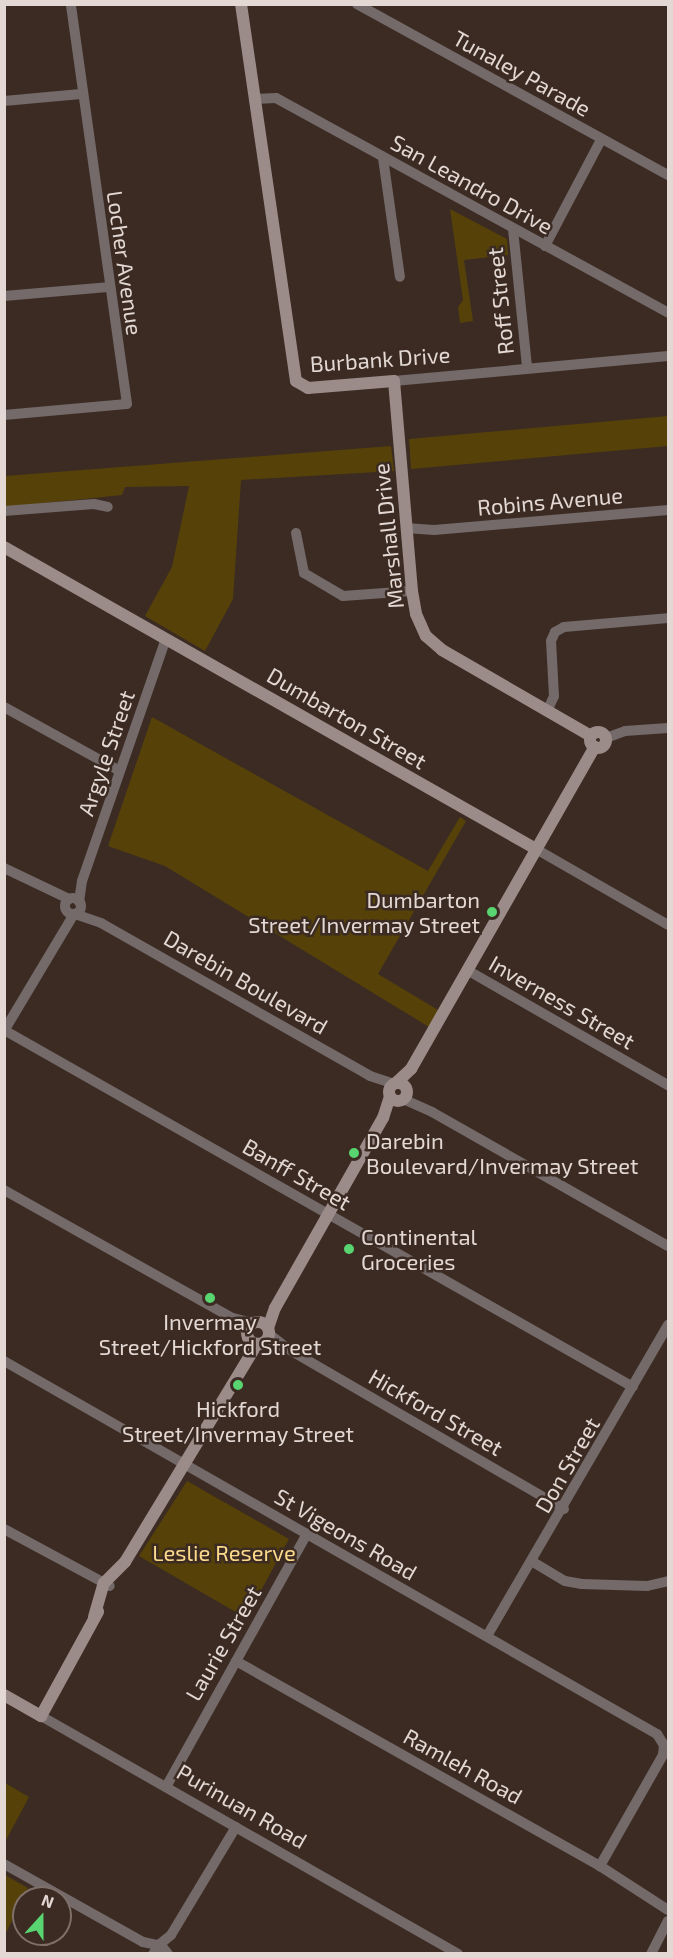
<!DOCTYPE html>
<html>
<head>
<meta charset="utf-8">
<style>
  body { margin:0 }
  #map { position:relative; width:673px; height:1958px; overflow:hidden; background:#3b2b23; font-family:"Exo 2",sans-serif }
  div>[style] { position:absolute }
  .green>* { inset:0; background:#564208 }
  .street>* { height:10px; margin:-5px; padding:0 5px; transform-origin:5px; border-radius:5px; background:#746a69 }
  .street>.ring { margin:-5px; padding:0; box-sizing:content-box; background:none; border:10px solid #746a69; border-radius:50% }
  .secondary>* { height:12px; margin:-6px; padding:0 6px; transform-origin:6px; border-radius:6px; background:#9b8b89 }
  .secondary>.ring { margin:-6px; padding:0; box-sizing:content-box; background:none; border:12px solid #9b8b89; border-radius:50% }
  .dots>* { width:16px; height:16px; translate:-50% -50%; box-sizing:border-box; border:3px solid #3b2b23; border-radius:50% }
  span { translate:-50% -50%; white-space:nowrap; text-align:center; line-height:1.15; -webkit-text-stroke:5px #3b2b23; paint-order:stroke }
  .street-label { font-size:22px; color:#e3d8d3 }
  .poi-label { font-size:22px; color:#e3d8d3 }
  .right { translate:-100% -50%; text-align:right }
  .left { translate:0 -50%; text-align:left }
  .park-label { font-size:22px; color:#fcda8b }
  .frame { position:absolute; inset:0; border:6px solid #e3d8d3; pointer-events:none }
  .north { position:absolute; left:12px; top:1886px; width:60px; height:60px; box-sizing:border-box; background:#3b2b23; border:2px solid #7e7069; border-radius:50%; rotate:21deg; font-size:16px; font-weight:700; line-height:24px; text-align:center; color:#e3d8d3 }
  .north::after { content:''; display:block; margin:auto; width:21px; height:27px; background:#58d570; clip-path:polygon(50% 0,100% 100%,50% 72%,0 100%) }
</style>
</head>
<body>
<div id="map">
  <div class="green">
    <div style="clip-path:polygon(450px 209px,507px 239px,508px 255px,464px 260px,473px 321px,460px 323px,458px 307px,463px 300px)"></div>
    <div style="clip-path:polygon(668px 416px,668px 446px,411px 469px,409px 439px)"></div>
    <div style="clip-path:polygon(391px 446px,394px 471px,241px 480px,233px 599px,205px 651px,145px 616px,172px 567px,189px 486px,125px 487px,122px 495px,5px 507px,5px 476px)"></div>
    <div style="clip-path:polygon(152px 717px,428px 871px,460px 817px,466px 821px,378px 974px,438px 1010px,429px 1027px,165px 866px,108px 846px)"></div>
    <div style="clip-path:polygon(187px 1481px,289px 1539px,246px 1618px,139px 1556px)"></div>
    <div style="clip-path:polygon(5px 1783px,29px 1797px,5px 1842px)"></div>
    <div style="clip-path:polygon(5px 1875px,28px 1888px,5px 1935px)"></div>
  </div>
  <div class="street">
    <div style="left:357px;top:4px;width:355px;rotate:28.8deg"></div>
    <div style="left:255px;top:99px;width:21px;rotate:-3deg"></div>
    <div style="left:276px;top:98px;width:447px;rotate:28.7deg"></div>
    <div style="left:4px;top:101px;width:77px;rotate:-5.2deg"></div>
    <div style="left:383px;top:158px;width:120px;rotate:81.9deg"></div>
    <div style="left:513px;top:229px;width:140px;rotate:84.2deg"></div>
    <div style="left:545px;top:246px;width:120px;rotate:-62.2deg"></div>
    <div style="left:4px;top:296px;width:104px;rotate:-4.9deg"></div>
    <div style="left:394px;top:381px;width:275px;rotate:-5.2deg"></div>
    <div style="left:4px;top:415px;width:123px;rotate:-5.1deg"></div>
    <div style="left:127px;top:404px;width:403px;rotate:-98deg"></div>
    <div style="left:4px;top:511px;width:90px;rotate:-4.4deg"></div>
    <div style="left:94px;top:504px;width:14px;rotate:12deg"></div>
    <div style="left:406px;top:528px;width:28px;rotate:4deg"></div>
    <div style="left:434px;top:530px;width:235px;rotate:-4.9deg"></div>
    <div style="left:296px;top:533px;width:41px;rotate:78.7deg"></div>
    <div style="left:304px;top:573px;width:45px;rotate:30.5deg"></div>
    <div style="left:343px;top:596px;width:69px;rotate:-4.1deg"></div>
    <div style="left:4px;top:707px;width:132px;rotate:28.9deg"></div>
    <div style="left:548px;top:709px;width:14px;rotate:-65deg"></div>
    <div style="left:554px;top:696px;width:55px;rotate:-93.1deg"></div>
    <div style="left:551px;top:641px;width:10px;rotate:-66deg"></div>
    <div style="left:555px;top:632px;width:10px;rotate:-29deg"></div>
    <div style="left:564px;top:627px;width:104px;rotate:-4.9deg"></div>
    <div style="left:606px;top:738px;width:20px;rotate:-20deg"></div>
    <div style="left:625px;top:731px;width:43px;rotate:-4deg"></div>
    <div style="left:536px;top:849px;width:152px;rotate:29.9deg"></div>
    <div style="left:4px;top:868px;width:72px;rotate:25.5deg"></div>
    <div class="ring" style="left:65px;top:898px;width:6px;height:6px"></div>
    <div style="left:79px;top:902px;width:21px;rotate:-82deg"></div>
    <div style="left:82px;top:881px;width:256px;rotate:-70.9deg"></div>
    <div style="left:75px;top:914px;width:28px;rotate:19deg"></div>
    <div style="left:101px;top:923px;width:309px;rotate:29.6deg"></div>
    <div style="left:370px;top:1076px;width:25px;rotate:18deg"></div>
    <div style="left:467px;top:970px;width:232px;rotate:29.8deg"></div>
    <div style="left:4px;top:1030px;width:723px;rotate:29.58deg"></div>
    <div style="left:4px;top:1031px;width:136px;rotate:-59.1deg"></div>
    <div style="left:403px;top:1099px;width:32px;rotate:24deg"></div>
    <div style="left:432px;top:1112px;width:271px;rotate:29.6deg"></div>
    <div style="left:4px;top:1190px;width:261px;rotate:29.3deg"></div>
    <div style="left:232px;top:1318px;width:21px;rotate:43deg"></div>
    <div style="left:233px;top:1318px;width:21px;rotate:14deg"></div>
    <div style="left:269px;top:1334px;width:24px;rotate:38deg"></div>
    <div style="left:288px;top:1349px;width:319px;rotate:30.1deg"></div>
    <div style="left:264px;top:1342px;width:19px;rotate:16deg"></div>
    <div style="left:4px;top:1361px;width:752px;rotate:29.74deg"></div>
    <div style="left:657px;top:1734px;width:13px;rotate:58deg"></div>
    <div style="left:664px;top:1745px;width:10px;rotate:96deg"></div>
    <div style="left:663px;top:1755px;width:128px;rotate:119.6deg"></div>
    <div style="left:4px;top:1529px;width:120px;rotate:28.3deg"></div>
    <div style="left:533px;top:1562px;width:37px;rotate:31deg"></div>
    <div style="left:565px;top:1581px;width:17px;rotate:10deg"></div>
    <div style="left:582px;top:1584px;width:65px;rotate:1.8deg"></div>
    <div style="left:647px;top:1586px;width:22px;rotate:-13deg"></div>
    <div style="left:487px;top:1636px;width:360px;rotate:-59.8deg"></div>
    <div style="left:236px;top:1661px;width:418px;rotate:29.4deg"></div>
    <div style="left:600px;top:1866px;width:81px;rotate:32.9deg"></div>
    <div style="left:41px;top:1716px;width:480px;rotate:29.7deg"></div>
    <div style="left:166px;top:1787px;width:290px;rotate:-60.9deg"></div>
    <div style="left:4px;top:1864px;width:159px;rotate:29.3deg"></div>
    <div style="left:143px;top:1942px;width:14px;rotate:12deg"></div>
    <div style="left:160px;top:1944px;width:14px;rotate:-39deg"></div>
    <div style="left:171px;top:1935px;width:126px;rotate:-59deg"></div>
    <div style="left:153px;top:1954px;width:12px;rotate:-55deg"></div>
    <div style="left:160px;top:1944px;width:13px;rotate:51deg"></div>
    <div style="left:651px;top:1954px;width:37px;rotate:-63deg"></div>
  </div>
  <div class="secondary">
    <div style="left:241px;top:4px;width:381px;rotate:81.7deg"></div>
    <div style="left:296px;top:381px;width:14px;rotate:30deg"></div>
    <div style="left:308px;top:388px;width:86px;rotate:-4.7deg"></div>
    <div style="left:394px;top:381px;width:211px;rotate:85.1deg"></div>
    <div style="left:412px;top:591px;width:23px;rotate:80deg"></div>
    <div style="left:416px;top:614px;width:24px;rotate:66deg"></div>
    <div style="left:426px;top:636px;width:21px;rotate:41deg"></div>
    <div style="left:442px;top:650px;width:172px;rotate:30deg"></div>
    <div style="left:4px;top:547px;width:612px;rotate:29.58deg"></div>
    <div class="ring" style="left:590px;top:732px;width:4px;height:4px"></div>
    <div style="left:396px;top:1083px;width:21px;rotate:-43deg"></div>
    <div style="left:411px;top:1069px;width:371px;rotate:-60.3deg"></div>
    <div class="ring" style="left:389px;top:1083px;width:6px;height:6px"></div>
    <div class="ring" style="left:247px;top:1322px;width:10px;height:10px"></div>
    <div style="left:268px;top:1328px;width:21px;rotate:-71deg"></div>
    <div style="left:275px;top:1308px;width:219px;rotate:-60.4deg"></div>
    <div style="left:383px;top:1118px;width:23px;rotate:-72deg"></div>
    <div style="left:94px;top:1617px;width:35px;rotate:-74deg"></div>
    <div style="left:104px;top:1583px;width:30px;rotate:-45deg"></div>
    <div style="left:125px;top:1562px;width:255px;rotate:-58.8deg"></div>
    <div style="left:4px;top:1695px;width:43px;rotate:29.6deg"></div>
    <div style="left:41px;top:1716px;width:119px;rotate:-61.3deg"></div>
  </div>
  <div class="dots">
    <div style="left:492px;top:912px;background:#58d570"></div>
    <div style="left:354px;top:1153px;background:#58d570"></div>
    <div style="left:349px;top:1249px;background:#58d570"></div>
    <div style="left:210px;top:1298px;background:#58d570"></div>
    <div style="left:238px;top:1385px;background:#58d570"></div>
  </div>
  <div class="street-label">
    <span style="left:522px;top:73px;rotate:29deg">Tunaley Parade</span>
    <span style="left:472px;top:184px;rotate:29deg">San Leandro Drive</span>
    <span style="left:125px;top:263px;rotate:82deg">Locher Avenue</span>
    <span style="left:500px;top:301px;rotate:-96deg">Roff Street</span>
    <span style="left:380px;top:359px;rotate:-4deg">Burbank Drive</span>
    <span style="left:550px;top:501px;rotate:-5deg">Robins Avenue</span>
    <span style="left:388px;top:536px;rotate:-96deg">Marshall Drive</span>
    <span style="left:347px;top:718px;rotate:30deg">Dumbarton Street</span>
    <span style="left:106px;top:753px;rotate:-71deg">Argyle Street</span>
    <span style="left:246px;top:982px;rotate:30deg">Darebin Boulevard</span>
    <span style="left:562px;top:1002px;rotate:30deg">Inverness Street</span>
    <span style="left:297px;top:1174px;rotate:30deg">Banff Street</span>
    <span style="left:436px;top:1412px;rotate:30deg">Hickford Street</span>
    <span style="left:567px;top:1465px;rotate:-60deg">Don Street</span>
    <span style="left:346px;top:1534px;rotate:30deg">St Vigeons Road</span>
    <span style="left:223px;top:1643px;rotate:-60deg">Laurie Street</span>
    <span style="left:463px;top:1766px;rotate:29deg">Ramleh Road</span>
    <span style="left:242px;top:1806px;rotate:30deg">Purinuan Road</span>
  </div>
  <div class="poi-label">
    <span class="right" style="left:480px;top:912px">Dumbarton<br>Street/Invermay Street</span>
    <span class="left" style="left:366px;top:1153px">Darebin<br>Boulevard/Invermay Street</span>
    <span class="left" style="left:361px;top:1249px">Continental<br>Groceries</span>
    <span style="left:210px;top:1334px">Invermay<br>Street/Hickford Street</span>
    <span style="left:238px;top:1421px">Hickford<br>Street/Invermay Street</span>
  </div>
  <div class="park-label">
    <span style="left:224px;top:1553px">Leslie Reserve</span>
  </div>
  <div class="frame"></div>
  <div class="north">N</div>
</div>
</body>
</html>
